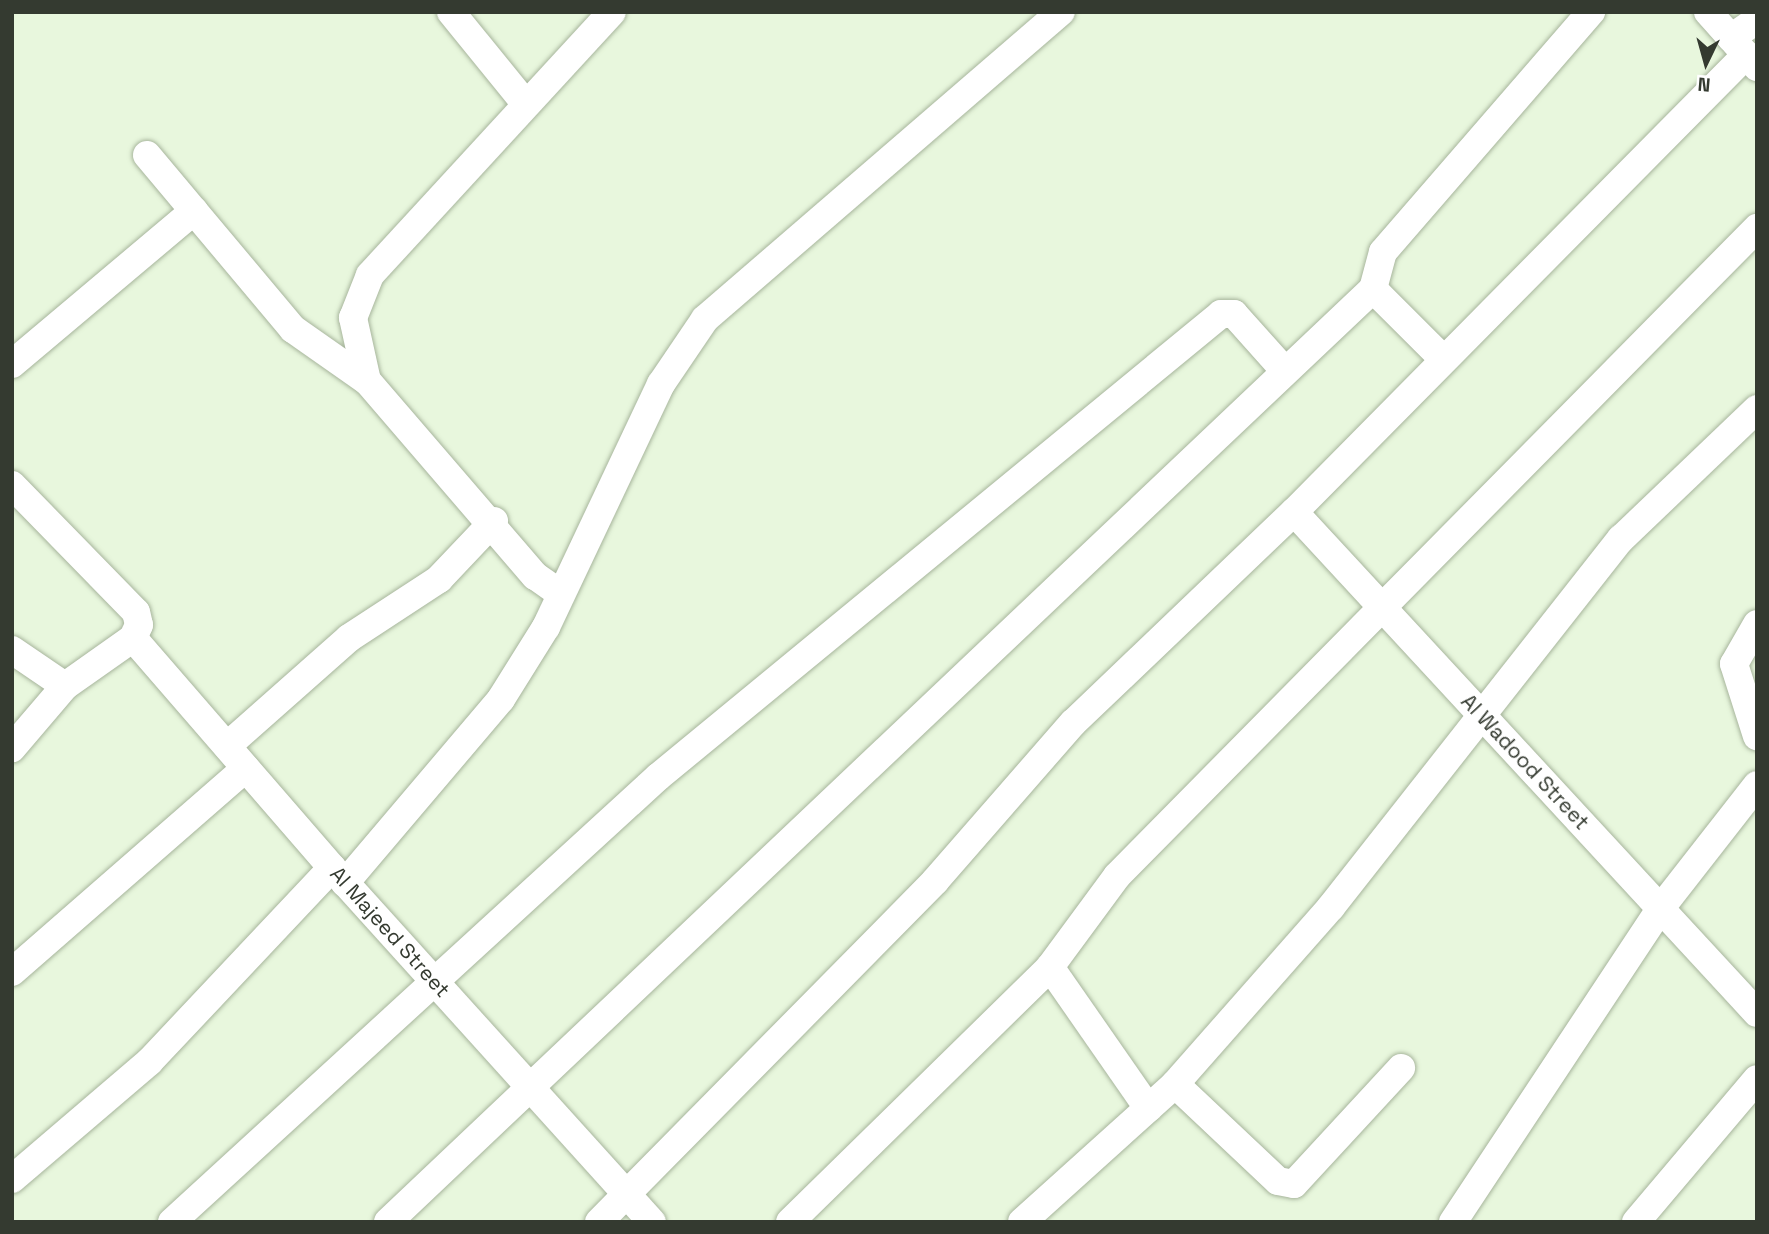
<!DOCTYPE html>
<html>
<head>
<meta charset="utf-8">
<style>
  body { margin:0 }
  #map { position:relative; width:1769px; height:1234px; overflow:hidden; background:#e8f7dd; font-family:"Space Grotesk",sans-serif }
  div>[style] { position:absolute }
  .roads { filter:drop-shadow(0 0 2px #a7b59c) drop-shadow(0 0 2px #a7b59c) }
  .minor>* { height:28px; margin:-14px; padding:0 14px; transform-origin:14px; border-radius:14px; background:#fff }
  span { translate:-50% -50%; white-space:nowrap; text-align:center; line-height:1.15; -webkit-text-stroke:5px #fff; paint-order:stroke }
  .street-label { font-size:21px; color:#343a30 }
  .frame { position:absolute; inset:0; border:14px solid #343a30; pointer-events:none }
  .north { position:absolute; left:1671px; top:28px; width:70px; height:70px; -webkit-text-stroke:5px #fff; paint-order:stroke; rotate:185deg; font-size:19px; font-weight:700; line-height:28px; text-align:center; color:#343a30 }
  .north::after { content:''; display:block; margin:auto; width:24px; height:32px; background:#343a30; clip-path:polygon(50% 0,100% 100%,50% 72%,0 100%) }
</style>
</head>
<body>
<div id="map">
  <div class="roads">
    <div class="minor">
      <div style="left:451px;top:12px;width:117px;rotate:50.9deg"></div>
      <div style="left:1708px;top:12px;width:74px;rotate:48.3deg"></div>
      <div style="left:1731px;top:38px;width:32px;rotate:-35deg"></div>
      <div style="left:147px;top:155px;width:227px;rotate:50deg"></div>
      <div style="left:293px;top:329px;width:90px;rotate:35.1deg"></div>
      <div style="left:1373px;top:289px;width:38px;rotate:-75deg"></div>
      <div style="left:1383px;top:252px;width:318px;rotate:-49.1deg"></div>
      <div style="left:12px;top:364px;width:238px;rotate:-40.1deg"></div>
      <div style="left:12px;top:485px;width:177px;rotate:45.7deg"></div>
      <div style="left:136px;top:612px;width:13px;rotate:77deg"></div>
      <div style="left:139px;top:625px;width:14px;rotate:115deg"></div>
      <div style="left:133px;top:638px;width:83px;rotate:144.8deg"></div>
      <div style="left:65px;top:686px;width:82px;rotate:130.5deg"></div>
      <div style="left:1294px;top:512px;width:682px;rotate:47.26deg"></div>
      <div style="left:561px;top:594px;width:32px;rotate:-145deg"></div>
      <div style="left:535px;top:576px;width:257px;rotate:-130.7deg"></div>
      <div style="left:367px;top:381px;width:65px;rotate:-102.5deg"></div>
      <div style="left:353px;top:318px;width:46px;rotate:-68.4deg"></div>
      <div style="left:370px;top:275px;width:357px;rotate:-47.4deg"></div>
      <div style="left:1757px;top:624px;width:46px;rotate:119.9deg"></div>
      <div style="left:1734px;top:664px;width:76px;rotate:72.3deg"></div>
      <div style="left:133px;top:638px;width:304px;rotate:49.1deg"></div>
      <div style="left:332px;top:868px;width:477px;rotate:47.9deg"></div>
      <div style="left:12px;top:650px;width:64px;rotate:34.2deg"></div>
      <div style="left:227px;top:746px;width:163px;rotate:-41.5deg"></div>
      <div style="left:349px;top:638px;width:108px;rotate:-33.2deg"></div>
      <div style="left:439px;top:579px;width:80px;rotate:-46.5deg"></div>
      <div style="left:345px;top:883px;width:241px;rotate:-49.7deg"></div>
      <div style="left:501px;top:699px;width:85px;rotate:-58deg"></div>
      <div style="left:546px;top:627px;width:269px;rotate:-64.7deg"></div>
      <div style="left:661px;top:384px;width:78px;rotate:-55.9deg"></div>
      <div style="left:705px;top:319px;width:470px;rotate:-40.8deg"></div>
      <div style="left:1050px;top:967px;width:172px;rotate:55.2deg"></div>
      <div style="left:12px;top:972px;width:310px;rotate:-41.1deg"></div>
      <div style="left:1175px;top:1084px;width:141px;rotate:43.3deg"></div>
      <div style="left:1278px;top:1181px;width:16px;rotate:11deg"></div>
      <div style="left:1294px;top:1184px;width:158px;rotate:-47.3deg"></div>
      <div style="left:12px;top:1179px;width:180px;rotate:-40.5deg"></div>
      <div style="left:149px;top:1062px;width:267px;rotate:-46.7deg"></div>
      <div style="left:172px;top:1222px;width:659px;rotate:-42.48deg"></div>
      <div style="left:658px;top:777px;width:729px;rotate:-39.43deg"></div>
      <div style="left:1221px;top:314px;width:13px"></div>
      <div style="left:1234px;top:314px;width:75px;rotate:48.2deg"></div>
      <div style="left:388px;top:1222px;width:1357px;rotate:-43.45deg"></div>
      <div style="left:1373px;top:289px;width:100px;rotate:45deg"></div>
      <div style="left:599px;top:1222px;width:479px;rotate:-45.4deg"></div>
      <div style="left:935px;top:881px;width:210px;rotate:-48.9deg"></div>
      <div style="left:1073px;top:723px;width:306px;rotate:-43.7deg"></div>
      <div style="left:1294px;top:512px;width:643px;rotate:-45.32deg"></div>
      <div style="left:790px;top:1222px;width:364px;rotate:-44.4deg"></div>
      <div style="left:1050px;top:967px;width:113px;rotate:-53.6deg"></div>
      <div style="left:1117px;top:876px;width:911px;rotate:-45.36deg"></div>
      <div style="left:1022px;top:1222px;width:206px;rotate:-42deg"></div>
      <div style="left:1175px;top:1084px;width:236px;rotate:-48.6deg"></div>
      <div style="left:1331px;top:907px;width:469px;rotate:-51.8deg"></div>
      <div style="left:1621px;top:539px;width:188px;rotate:-43.7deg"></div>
      <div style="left:1453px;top:1222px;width:375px;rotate:-56.5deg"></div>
      <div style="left:1660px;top:909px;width:157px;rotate:-52deg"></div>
      <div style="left:1636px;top:1222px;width:187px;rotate:-49.8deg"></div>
    </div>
  </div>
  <div class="street-label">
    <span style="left:1525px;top:762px;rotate:47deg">Al Wadood Street</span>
    <span style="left:390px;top:932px;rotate:48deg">Al Majeed Street</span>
  </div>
  <div class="frame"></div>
  <div class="north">N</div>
</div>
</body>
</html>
